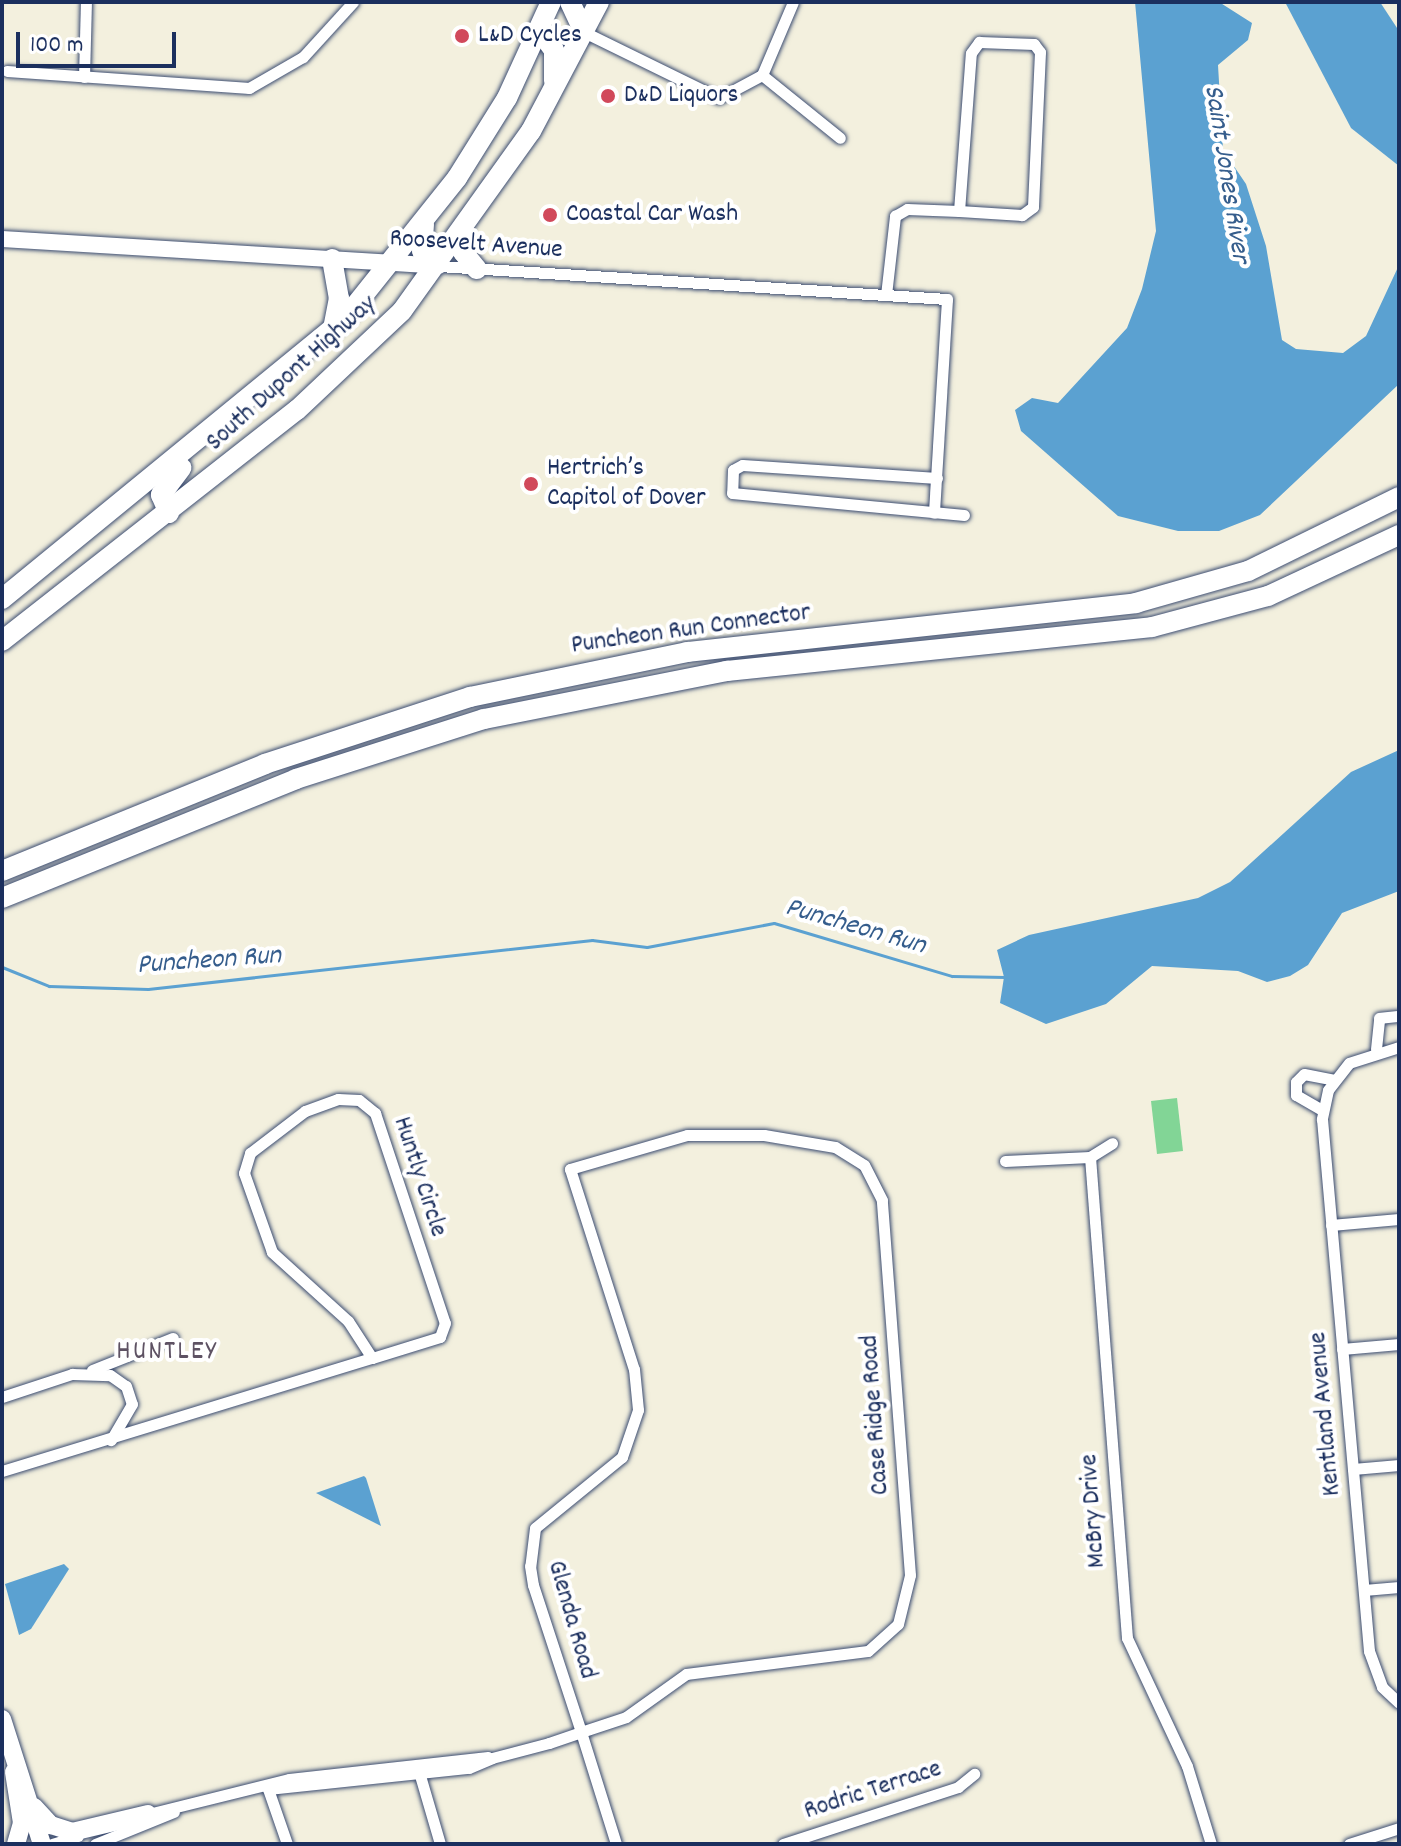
<!DOCTYPE html>
<html>
<head>
<meta charset="utf-8">
<style>
  body { margin:0 }
  #map { position:relative; width:1401px; height:1846px; overflow:hidden; background:#f3f0de; font-family:Dekko,sans-serif }
  div>[style] { position:absolute }
  .green>* { inset:0; background:#82d596 }
  .water>* { inset:0; background:#5ba1d1 }
  .stream>* { height:3px; margin:-1.5px; padding:0 1.5px; transform-origin:1.5px; border-radius:1.5px; background:#5ba1d1 }
  .roads { filter:drop-shadow(0 0 2px #3b4c71) drop-shadow(0 0 2px #3b4c71) }
  .street>* { height:11px; margin:-5.5px; padding:0 5.5px; transform-origin:5.5px; border-radius:5.5px; background:#fff }
  .secondary>* { height:16px; margin:-8px; padding:0 8px; transform-origin:8px; border-radius:8px; background:#fff }
  .primary>* { height:18px; margin:-9px; padding:0 9px; transform-origin:9px; border-radius:9px; background:#fff }
  .highway>* { height:20px; margin:-10px; padding:0 10px; transform-origin:10px; border-radius:10px; background:#fff }
  .dots>* { width:22px; height:22px; translate:-50% -50%; box-sizing:border-box; border:4px solid #fff; border-radius:50% }
  span { translate:-50% -50%; white-space:nowrap; text-align:center; line-height:1.15; -webkit-text-stroke:8px #fff; paint-order:stroke }
  .poi-label { font-size:26px; color:#1b2f5e }
  .left { translate:0 -50%; text-align:left }
  .street-label { font-size:26px; color:#1b2f5e }
  .water-label { font-size:28px; color:#355d8c; font-style:italic }
  .neighbourhood-label { font-size:28px; color:#5e5263; letter-spacing:2px }
  .frame { position:absolute; inset:0; border:4px solid #1b2f5e; pointer-events:none }
  .scale { position:absolute; left:16px; top:32px; width:160px; height:36px; box-sizing:border-box; border:4px solid #1b2f5e; border-top:0; padding-left:10px; font-size:24px; line-height:28px; white-space:nowrap; color:#1b2f5e; -webkit-text-stroke:6px #fff; paint-order:stroke }
</style>
</head>
<body>
<div id="map">
  <div class="green">
    <div style="clip-path:polygon(1177px 1098px,1183px 1151px,1157px 1154px,1151px 1101px)"></div>
  </div>
  <div class="water">
    <div style="clip-path:polygon(1135px 2px,1219px 2px,1252px 23px,1248px 40px,1218px 65px,1223px 150px,1246px 184px,1266px 246px,1282px 340px,1296px 349px,1343px 353px,1366px 336px,1399px 265px,1399px 384px,1260px 515px,1219px 531px,1178px 531px,1118px 516px,1021px 431px,1015px 410px,1032px 398px,1058px 403px,1127px 328px,1142px 289px,1156px 231px)"></div>
    <div style="clip-path:polygon(1285px 2px,1380px 2px,1399px 31px,1399px 166px,1351px 128px)"></div>
    <div style="clip-path:polygon(1399px 750px,1399px 891px,1342px 913px,1308px 965px,1290px 976px,1267px 982px,1238px 971px,1152px 966px,1106px 1004px,1046px 1024px,1000px 1003px,1004px 977px,997px 950px,1029px 935px,1198px 898px,1230px 882px,1351px 772px)"></div>
    <div style="clip-path:polygon(364px 1476px,366px 1478px,381px 1526px,316px 1493px)"></div>
    <div style="clip-path:polygon(64px 1564px,69px 1569px,31px 1629px,19px 1635px,5px 1584px)"></div>
  </div>
  <div class="stream">
    <div style="left:2px;top:967px;width:51px;rotate:22deg"></div>
    <div style="left:49px;top:986px;width:99px;rotate:1.7deg"></div>
    <div style="left:148px;top:989px;width:447px;rotate:-6.3deg"></div>
    <div style="left:592px;top:940px;width:55px;rotate:7.3deg"></div>
    <div style="left:647px;top:947px;width:129px;rotate:-10.7deg"></div>
    <div style="left:774px;top:923px;width:186px;rotate:16.6deg"></div>
    <div style="left:952px;top:976px;width:53px;rotate:1.1deg"></div>
  </div>
  <div class="roads">
    <div class="street">
      <div style="left:584px;top:32px;width:150px;rotate:26.1deg"></div>
      <div style="left:719px;top:98px;width:49px;rotate:-28.1deg"></div>
      <div style="left:762px;top:75px;width:79px;rotate:-67deg"></div>
      <div style="left:7px;top:71px;width:243px;rotate:4deg"></div>
      <div style="left:249px;top:88px;width:62px;rotate:-29.9deg"></div>
      <div style="left:303px;top:57px;width:74px;rotate:-47.7deg"></div>
      <div style="left:762px;top:75px;width:100px;rotate:38.9deg"></div>
      <div style="left:84px;top:77px;width:75px;rotate:-88.5deg"></div>
      <div style="left:439px;top:266px;width:509px;rotate:3.72deg"></div>
      <div style="left:947px;top:299px;width:214px;rotate:93.5deg"></div>
      <div style="left:886px;top:295px;width:80px;rotate:-83.5deg"></div>
      <div style="left:895px;top:216px;width:14px;rotate:-30deg"></div>
      <div style="left:907px;top:209px;width:52px;rotate:2.2deg"></div>
      <div style="left:959px;top:211px;width:158px;rotate:-85.7deg"></div>
      <div style="left:971px;top:53px;width:14px;rotate:-54deg"></div>
      <div style="left:979px;top:42px;width:55px;rotate:2.1deg"></div>
      <div style="left:1034px;top:44px;width:10px;rotate:53deg"></div>
      <div style="left:1040px;top:52px;width:155px;rotate:92.6deg"></div>
      <div style="left:1033px;top:207px;width:14px;rotate:144deg"></div>
      <div style="left:1022px;top:215px;width:63px;rotate:-176.4deg"></div>
      <div style="left:937px;top:478px;width:195px;rotate:-176.2deg"></div>
      <div style="left:742px;top:465px;width:10px;rotate:151deg"></div>
      <div style="left:733px;top:470px;width:23px;rotate:92deg"></div>
      <div style="left:732px;top:493px;width:233px;rotate:5.4deg"></div>
      <div style="left:1399px;top:1047px;width:52px;rotate:162.3deg"></div>
      <div style="left:1349px;top:1063px;width:34px;rotate:128deg"></div>
      <div style="left:1328px;top:1090px;width:30px;rotate:102deg"></div>
      <div style="left:1322px;top:1119px;width:534px;rotate:84.95deg"></div>
      <div style="left:1369px;top:1651px;width:38px;rotate:70deg"></div>
      <div style="left:1382px;top:1687px;width:23px;rotate:43deg"></div>
      <div style="left:1376px;top:1049px;width:31px;rotate:-84deg"></div>
      <div style="left:1379px;top:1018px;width:20px;rotate:-6deg"></div>
      <div style="left:338px;top:1099px;width:21px;rotate:3deg"></div>
      <div style="left:359px;top:1100px;width:21px;rotate:39deg"></div>
      <div style="left:375px;top:1113px;width:221px;rotate:71.6deg"></div>
      <div style="left:445px;top:1323px;width:15px;rotate:110deg"></div>
      <div style="left:440px;top:1337px;width:71px;rotate:162.8deg"></div>
      <div style="left:372px;top:1358px;width:44px;rotate:-123deg"></div>
      <div style="left:348px;top:1321px;width:103px;rotate:-137.8deg"></div>
      <div style="left:272px;top:1252px;width:84px;rotate:-109.5deg"></div>
      <div style="left:244px;top:1173px;width:21px;rotate:-73deg"></div>
      <div style="left:250px;top:1153px;width:69px;rotate:-37.4deg"></div>
      <div style="left:305px;top:1111px;width:35px;rotate:-20deg"></div>
      <div style="left:1322px;top:1110px;width:30px;rotate:-150deg"></div>
      <div style="left:1296px;top:1095px;width:13px;rotate:-90deg"></div>
      <div style="left:1296px;top:1082px;width:11px;rotate:-45deg"></div>
      <div style="left:1304px;top:1074px;width:31px;rotate:11deg"></div>
      <div style="left:1090px;top:1157px;width:482px;rotate:85.6deg"></div>
      <div style="left:1127px;top:1638px;width:141px;rotate:64.9deg"></div>
      <div style="left:1187px;top:1766px;width:82px;rotate:72.9deg"></div>
      <div style="left:1005px;top:1161px;width:85px;rotate:-2.7deg"></div>
      <div style="left:1090px;top:1157px;width:26px;rotate:-32deg"></div>
      <div style="left:1331px;top:1225px;width:68px;rotate:-5deg"></div>
      <div style="left:1342px;top:1349px;width:57px;rotate:-5deg"></div>
      <div style="left:92px;top:1370px;width:87px;rotate:-21.6deg"></div>
      <div style="left:2px;top:1397px;width:74px;rotate:-18.2deg"></div>
      <div style="left:72px;top:1374px;width:38px;rotate:2deg"></div>
      <div style="left:110px;top:1375px;width:19px;rotate:35deg"></div>
      <div style="left:126px;top:1386px;width:19px;rotate:72deg"></div>
      <div style="left:132px;top:1404px;width:42px;rotate:120.3deg"></div>
      <div style="left:1353px;top:1469px;width:46px;rotate:-5deg"></div>
      <div style="left:2px;top:1471px;width:387px;rotate:-17deg"></div>
      <div style="left:1364px;top:1590px;width:35px;rotate:-5deg"></div>
      <div style="left:419px;top:1772px;width:75px;rotate:73.7deg"></div>
      <div style="left:268px;top:1789px;width:202px;rotate:-6deg"></div>
      <div style="left:469px;top:1768px;width:25px;rotate:-23deg"></div>
      <div style="left:492px;top:1758px;width:59px;rotate:-14.7deg"></div>
      <div style="left:549px;top:1743px;width:34px;rotate:-19deg"></div>
      <div style="left:581px;top:1732px;width:47px;rotate:-18.4deg"></div>
      <div style="left:626px;top:1717px;width:74px;rotate:-35.6deg"></div>
      <div style="left:686px;top:1674px;width:183px;rotate:-7.2deg"></div>
      <div style="left:868px;top:1651px;width:40px;rotate:-42deg"></div>
      <div style="left:898px;top:1624px;width:50px;rotate:-76.2deg"></div>
      <div style="left:910px;top:1575px;width:376px;rotate:-94.3deg"></div>
      <div style="left:882px;top:1200px;width:39px;rotate:-117deg"></div>
      <div style="left:864px;top:1165px;width:34px;rotate:-148deg"></div>
      <div style="left:835px;top:1147px;width:72px;rotate:-170.4deg"></div>
      <div style="left:764px;top:1135px;width:77px;rotate:180deg"></div>
      <div style="left:687px;top:1135px;width:122px;rotate:163.8deg"></div>
      <div style="left:570px;top:1169px;width:210px;rotate:72.3deg"></div>
      <div style="left:634px;top:1369px;width:41px;rotate:84.4deg"></div>
      <div style="left:638px;top:1410px;width:50px;rotate:108.8deg"></div>
      <div style="left:622px;top:1457px;width:112px;rotate:140.8deg"></div>
      <div style="left:535px;top:1528px;width:38px;rotate:97deg"></div>
      <div style="left:530px;top:1566px;width:19px;rotate:81deg"></div>
      <div style="left:533px;top:1585px;width:155px;rotate:71.9deg"></div>
      <div style="left:581px;top:1732px;width:117px;rotate:72.6deg"></div>
      <div style="left:268px;top:1789px;width:58px;rotate:70.9deg"></div>
      <div style="left:144px;top:1815px;width:149px;rotate:-13.9deg"></div>
      <div style="left:289px;top:1779px;width:200px;rotate:-6.3deg"></div>
      <div style="left:52px;top:1844px;width:27px;rotate:-17deg"></div>
      <div style="left:95px;top:1844px;width:85px;rotate:-22.1deg"></div>
      <div style="left:783px;top:1844px;width:184px;rotate:-18deg"></div>
      <div style="left:958px;top:1787px;width:21px;rotate:-39deg"></div>
      <div style="left:1349px;top:1844px;width:52px;rotate:-17.7deg"></div>
    </div>
    <div class="secondary">
      <div style="left:2px;top:239px;width:438px;rotate:3.5deg"></div>
    </div>
    <div class="primary">
      <div style="left:2px;top:1719px;width:131px;rotate:72.3deg"></div>
      <div style="left:14px;top:1772px;width:52px;rotate:81.1deg"></div>
      <div style="left:22px;top:1823px;width:22px;rotate:106deg"></div>
      <div style="left:34px;top:1807px;width:25px;rotate:47deg"></div>
      <div style="left:51px;top:1825px;width:22px;rotate:18deg"></div>
      <div style="left:72px;top:1832px;width:78px;rotate:-13.3deg"></div>
    </div>
    <div class="highway">
      <div style="left:570px;top:2px;width:33px;rotate:65deg"></div>
      <div style="left:540px;top:31px;width:24px;rotate:54deg"></div>
      <div style="left:554px;top:50px;width:31px;rotate:90deg"></div>
      <div style="left:424px;top:224px;width:27px;rotate:94deg"></div>
      <div style="left:422px;top:251px;width:17px;rotate:59deg"></div>
      <div style="left:463px;top:232px;width:20px;rotate:90deg"></div>
      <div style="left:463px;top:252px;width:22px;rotate:51deg"></div>
      <div style="left:332px;top:259px;width:40px;rotate:80deg"></div>
      <div style="left:339px;top:298px;width:32px;rotate:101deg"></div>
      <div style="left:169px;top:513px;width:20px;rotate:-114deg"></div>
      <div style="left:161px;top:495px;width:34px;rotate:-53deg"></div>
      <div style="left:2px;top:599px;width:445px;rotate:-39.3deg"></div>
      <div style="left:346px;top:317px;width:178px;rotate:-51.4deg"></div>
      <div style="left:457px;top:178px;width:94px;rotate:-58deg"></div>
      <div style="left:507px;top:98px;width:106px;rotate:-65.4deg"></div>
      <div style="left:2px;top:641px;width:375px;rotate:-38.1deg"></div>
      <div style="left:297px;top:410px;width:144px;rotate:-43.3deg"></div>
      <div style="left:402px;top:311px;width:221px;rotate:-54.4deg"></div>
      <div style="left:531px;top:131px;width:146px;rotate:-62.2deg"></div>
      <div style="left:2px;top:871px;width:284px;rotate:-22.1deg"></div>
      <div style="left:265px;top:764px;width:216px;rotate:-18.1deg"></div>
      <div style="left:470px;top:697px;width:222px;rotate:-11.7deg"></div>
      <div style="left:687px;top:652px;width:452px;rotate:-6.2deg"></div>
      <div style="left:1136px;top:603px;width:116px;rotate:-15.9deg"></div>
      <div style="left:1248px;top:571px;width:168px;rotate:-26.1deg"></div>
      <div style="left:2px;top:898px;width:317px;rotate:-22deg"></div>
      <div style="left:296px;top:779px;width:197px;rotate:-17.7deg"></div>
      <div style="left:484px;top:719px;width:248px;rotate:-11.2deg"></div>
      <div style="left:727px;top:671px;width:427px;rotate:-5.9deg"></div>
      <div style="left:1152px;top:627px;width:120px;rotate:-15deg"></div>
      <div style="left:1268px;top:596px;width:145px;rotate:-25deg"></div>
    </div>
  </div>
  <div class="dots">
    <div style="left:462px;top:36px;background:#d1495b"></div>
    <div style="left:608px;top:96px;background:#d1495b"></div>
    <div style="left:550px;top:215px;background:#d1495b"></div>
    <div style="left:531px;top:484px;background:#d1495b"></div>
  </div>
  <div class="poi-label">
    <span class="left" style="left:478px;top:36px">L&amp;D Cycles</span>
    <span class="left" style="left:624px;top:96px">D&amp;D Liquors</span>
    <span class="left" style="left:566px;top:215px">Coastal Car Wash</span>
    <span class="left" style="left:547px;top:484px">Hertrich’s<br>Capitol of Dover</span>
  </div>
  <div class="street-label">
    <span style="left:476px;top:245px;rotate:4deg">Roosevelt Avenue</span>
    <span style="left:292px;top:374px;rotate:-42deg">South Dupont Highway</span>
    <span style="left:691px;top:630px;rotate:-8deg">Puncheon Run Connector</span>
    <span style="left:419px;top:1177px;rotate:72deg">Huntly Circle</span>
    <span style="left:1326px;top:1414px;rotate:-95deg">Kentland Avenue</span>
    <span style="left:876px;top:1415px;rotate:-94deg">Case Ridge Road</span>
    <span style="left:1094px;top:1511px;rotate:-94deg">McBry Drive</span>
    <span style="left:571px;top:1620px;rotate:74deg">Glenda Road</span>
    <span style="left:873px;top:1791px;rotate:-18deg">Rodric Terrace</span>
  </div>
  <div class="water-label">
    <span style="left:1225px;top:174px;rotate:81deg">Saint Jones River</span>
    <span style="left:855px;top:928px;rotate:16deg">Puncheon Run</span>
    <span style="left:209px;top:962px;rotate:-4deg">Puncheon Run</span>
  </div>
  <div class="neighbourhood-label">
    <span style="left:167px;top:1353px">HUNTLEY</span>
  </div>
  <div class="frame"></div>
  <div class="scale">100 m</div>
</div>
</body>
</html>
